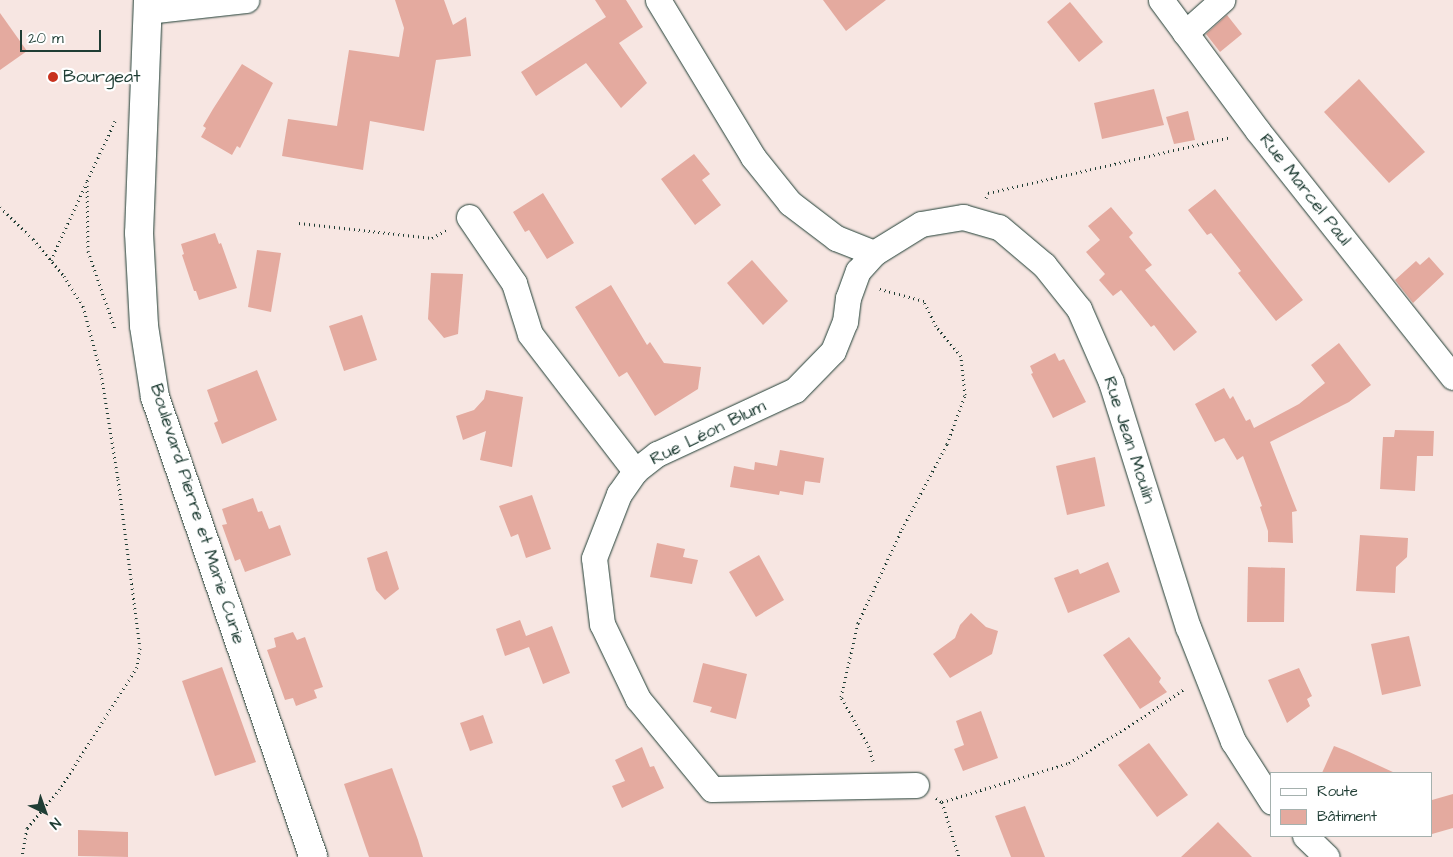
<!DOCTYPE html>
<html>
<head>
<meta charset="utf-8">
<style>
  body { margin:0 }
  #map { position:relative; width:1453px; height:857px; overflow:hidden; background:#f7e6e2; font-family:"Architects Daughter",sans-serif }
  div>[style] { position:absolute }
  .building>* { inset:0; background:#e4aa9f }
  .path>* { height:3px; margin-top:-1.5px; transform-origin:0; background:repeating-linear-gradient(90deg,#1f3d34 0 1px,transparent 0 5px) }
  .roads { filter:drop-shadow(0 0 1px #1f3d34) drop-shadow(0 0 1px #1f3d34) }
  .street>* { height:25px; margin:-12.5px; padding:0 12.5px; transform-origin:12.5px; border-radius:12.5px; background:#fff }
  .secondary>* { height:28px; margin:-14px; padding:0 14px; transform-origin:14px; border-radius:14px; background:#fff }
  .dots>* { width:14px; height:14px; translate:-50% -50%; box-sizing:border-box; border:2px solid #fff; border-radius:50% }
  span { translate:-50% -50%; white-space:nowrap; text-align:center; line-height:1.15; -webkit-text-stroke:4.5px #fff; paint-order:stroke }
  .poi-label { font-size:18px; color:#1f3d34 }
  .left { translate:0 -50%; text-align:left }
  .street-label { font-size:18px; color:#1f3d34 }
  .legend { position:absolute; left:1270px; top:772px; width:162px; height:65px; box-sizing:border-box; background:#fff; border:1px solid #a5b1ae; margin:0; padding:6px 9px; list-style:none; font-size:15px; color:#1f3d34 }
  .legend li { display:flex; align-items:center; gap:10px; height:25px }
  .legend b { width:25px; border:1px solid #a5b1ae }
  .north { position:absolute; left:20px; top:787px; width:50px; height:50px; -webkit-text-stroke:4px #fff; paint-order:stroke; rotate:138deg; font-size:14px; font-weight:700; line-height:20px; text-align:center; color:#1f3d34 }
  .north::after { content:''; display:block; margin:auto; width:18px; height:22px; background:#1f3d34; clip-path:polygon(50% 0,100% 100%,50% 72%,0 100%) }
  .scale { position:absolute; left:20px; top:30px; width:81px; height:22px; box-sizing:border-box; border:2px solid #1f3d34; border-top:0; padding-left:6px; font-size:15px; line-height:18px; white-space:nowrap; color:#1f3d34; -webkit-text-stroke:4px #fff; paint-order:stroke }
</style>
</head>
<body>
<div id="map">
  <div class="building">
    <div style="clip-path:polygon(395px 0,444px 0,453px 25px,466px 17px,471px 56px,436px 60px,424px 131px,370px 121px,363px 170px,282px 156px,288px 119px,337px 126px,349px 50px,399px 57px,404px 28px)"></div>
    <div style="clip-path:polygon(595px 0,626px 0,643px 27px,619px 43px,647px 83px,621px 108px,586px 63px,536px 96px,521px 72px,606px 17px)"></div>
    <div style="clip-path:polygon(823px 0,886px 0,846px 31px)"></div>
    <div style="clip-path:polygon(1070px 2px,1103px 42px,1079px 62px,1047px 22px)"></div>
    <div style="clip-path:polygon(0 13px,27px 51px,0 70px)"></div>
    <div style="clip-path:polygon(1227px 15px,1242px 34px,1220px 52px,1206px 34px)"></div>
    <div style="clip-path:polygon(242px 64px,273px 83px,240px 148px,237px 146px,232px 155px,201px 137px,206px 128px,203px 126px,213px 109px)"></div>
    <div style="clip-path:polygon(1359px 79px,1425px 152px,1389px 183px,1324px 112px)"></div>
    <div style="clip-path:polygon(1154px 89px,1164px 125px,1102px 139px,1094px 103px)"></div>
    <div style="clip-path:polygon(1188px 111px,1195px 140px,1174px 144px,1166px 117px)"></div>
    <div style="clip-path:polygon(694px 154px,710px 174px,702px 180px,721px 205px,695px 225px,661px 179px)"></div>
    <div style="clip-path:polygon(1215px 189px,1303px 300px,1276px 321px,1238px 273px,1241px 271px,1211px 233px,1207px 235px,1188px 210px)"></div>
    <div style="clip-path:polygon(543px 193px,574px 243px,547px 259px,529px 230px,525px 232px,513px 212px)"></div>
    <div style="clip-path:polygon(1111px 207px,1133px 233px,1129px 237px,1152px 265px,1145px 270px,1197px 332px,1174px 351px,1154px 325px,1151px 327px,1121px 290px,1113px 296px,1099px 280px,1105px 274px,1086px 252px,1100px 240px,1088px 226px)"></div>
    <div style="clip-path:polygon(215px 233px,219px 244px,221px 243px,237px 288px,199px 300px,196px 291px,194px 291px,182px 255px,184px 254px,181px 244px)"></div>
    <div style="clip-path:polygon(257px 250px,281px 253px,271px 312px,248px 307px)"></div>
    <div style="clip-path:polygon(1429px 257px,1444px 274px,1413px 303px,1395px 280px,1416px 261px,1420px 265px)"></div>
    <div style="clip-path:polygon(752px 260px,788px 301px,763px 325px,727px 283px)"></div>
    <div style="clip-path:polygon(431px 273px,463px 274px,458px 334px,444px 338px,428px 319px)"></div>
    <div style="clip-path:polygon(611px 285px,647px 345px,650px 342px,664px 363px,701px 367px,698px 389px,655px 416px,627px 372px,619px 377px,575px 307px)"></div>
    <div style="clip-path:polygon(362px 315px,377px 360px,344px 371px,329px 326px)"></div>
    <div style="clip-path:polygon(1339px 343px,1371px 385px,1349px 402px,1270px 442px,1297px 511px,1292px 512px,1293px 543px,1268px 542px,1268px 531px,1260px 507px,1262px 506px,1243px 456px,1237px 460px,1224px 438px,1215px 442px,1195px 404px,1224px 388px,1230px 399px,1233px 396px,1246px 421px,1250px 419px,1254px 428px,1299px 404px,1325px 383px,1311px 365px)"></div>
    <div style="clip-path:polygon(1055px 353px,1059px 361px,1064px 359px,1086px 402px,1053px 418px,1031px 374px,1033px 373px,1030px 366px)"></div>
    <div style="clip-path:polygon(257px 370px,277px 420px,222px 444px,214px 423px,218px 421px,207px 390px)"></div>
    <div style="clip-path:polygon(486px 390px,523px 397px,512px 467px,480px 460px,486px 431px,463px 440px,456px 416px,474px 410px,484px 399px)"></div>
    <div style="clip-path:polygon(1395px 430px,1434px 431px,1433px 456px,1417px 456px,1415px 491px,1380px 489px,1383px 437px,1394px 437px)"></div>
    <div style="clip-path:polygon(780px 450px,824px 458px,820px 483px,805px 481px,803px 495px,780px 491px,779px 495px,730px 487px,734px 466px,754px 470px,755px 462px,777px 466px)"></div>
    <div style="clip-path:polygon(1095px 457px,1105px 506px,1067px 515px,1056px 466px)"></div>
    <div style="clip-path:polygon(532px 495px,551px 549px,526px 558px,518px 534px,511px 537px,499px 506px)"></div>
    <div style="clip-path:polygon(253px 498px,258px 512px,262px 511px,269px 529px,280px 525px,291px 555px,245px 572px,240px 559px,235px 561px,222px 525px,227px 524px,222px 509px)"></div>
    <div style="clip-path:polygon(1360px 535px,1408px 538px,1407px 557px,1396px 567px,1395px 593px,1356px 591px)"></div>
    <div style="clip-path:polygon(657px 543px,685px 549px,683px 557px,698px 560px,692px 584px,650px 577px)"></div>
    <div style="clip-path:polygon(387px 551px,399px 589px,385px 600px,376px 590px,367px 558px)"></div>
    <div style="clip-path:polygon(759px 555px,784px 600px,756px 617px,729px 572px)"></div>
    <div style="clip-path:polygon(1108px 562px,1120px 592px,1068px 613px,1054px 578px,1078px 569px,1080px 574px)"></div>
    <div style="clip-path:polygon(1248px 567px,1285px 568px,1284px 622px,1247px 622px)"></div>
    <div style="clip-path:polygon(971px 613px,986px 627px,998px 631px,992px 654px,950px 678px,933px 654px,955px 638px,960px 625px)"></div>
    <div style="clip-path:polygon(520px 620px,526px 636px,552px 626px,570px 673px,543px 684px,529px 647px,505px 656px,496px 629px)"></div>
    <div style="clip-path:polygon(293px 632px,297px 640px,305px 637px,323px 687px,314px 690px,317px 698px,296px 706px,293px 698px,285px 700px,267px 650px,276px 647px,274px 638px)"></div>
    <div style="clip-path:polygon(1409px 636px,1421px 686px,1382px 695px,1371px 644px)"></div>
    <div style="clip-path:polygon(1129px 637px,1161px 678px,1159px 682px,1167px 692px,1140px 709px,1103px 655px)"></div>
    <div style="clip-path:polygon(703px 663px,747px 674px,736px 719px,710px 712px,712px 707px,693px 702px)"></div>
    <div style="clip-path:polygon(222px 667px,256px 762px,215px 776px,182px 681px)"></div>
    <div style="clip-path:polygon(1299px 668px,1312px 696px,1307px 699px,1310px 706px,1287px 723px,1268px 680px)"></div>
    <div style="clip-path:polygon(981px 711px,998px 758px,963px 771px,954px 749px,964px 745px,956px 721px)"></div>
    <div style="clip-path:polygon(483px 715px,493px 743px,470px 751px,460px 723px)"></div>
    <div style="clip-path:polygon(1149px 743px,1188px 795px,1157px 817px,1118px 765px)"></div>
    <div style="clip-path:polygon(1334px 746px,1347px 751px,1395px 773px,1322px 773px)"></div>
    <div style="clip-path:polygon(642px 747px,650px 767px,654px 766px,664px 788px,622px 808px,612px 786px,625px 781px,615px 760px)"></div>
    <div style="clip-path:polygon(392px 768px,418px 840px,423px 857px,369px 857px,344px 784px)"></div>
    <div style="clip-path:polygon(1453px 794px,1453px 828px,1432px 834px,1432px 800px)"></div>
    <div style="clip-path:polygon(1025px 806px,1045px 857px,1011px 857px,995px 816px)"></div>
    <div style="clip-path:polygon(1218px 822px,1252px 857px,1181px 857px,1212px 828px)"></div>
    <div style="clip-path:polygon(78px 830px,128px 832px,128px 857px,78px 856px)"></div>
  </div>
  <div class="path">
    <div style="left:115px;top:121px;width:66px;rotate:115deg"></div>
    <div style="left:87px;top:181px;width:70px;rotate:89.2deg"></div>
    <div style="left:88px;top:251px;width:83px;rotate:70.9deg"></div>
    <div style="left:986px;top:198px;width:5px;rotate:-68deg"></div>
    <div style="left:988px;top:193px;width:248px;rotate:-13deg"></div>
    <div style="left:0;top:207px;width:46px;rotate:44.1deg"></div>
    <div style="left:33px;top:239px;width:48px;rotate:50deg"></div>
    <div style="left:64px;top:276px;width:36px;rotate:58deg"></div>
    <div style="left:83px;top:306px;width:69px;rotate:75deg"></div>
    <div style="left:101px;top:373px;width:107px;rotate:80.9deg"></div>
    <div style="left:118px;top:479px;width:170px;rotate:82.6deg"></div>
    <div style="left:140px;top:648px;width:19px;rotate:99deg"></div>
    <div style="left:137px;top:667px;width:144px;rotate:122.3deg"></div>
    <div style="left:60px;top:789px;width:51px;rotate:130.2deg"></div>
    <div style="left:27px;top:828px;width:29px;rotate:100deg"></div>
    <div style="left:299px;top:223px;width:134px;rotate:6.4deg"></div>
    <div style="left:432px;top:238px;width:18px;rotate:-29deg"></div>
    <div style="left:51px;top:260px;width:84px;rotate:-65.3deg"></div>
    <div style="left:873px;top:761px;width:15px;rotate:-106deg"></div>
    <div style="left:869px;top:747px;width:57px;rotate:-119.2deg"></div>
    <div style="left:841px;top:697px;width:76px;rotate:-77.1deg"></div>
    <div style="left:858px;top:623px;width:104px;rotate:-64.9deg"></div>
    <div style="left:902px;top:529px;width:96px;rotate:-62.1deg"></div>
    <div style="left:947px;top:444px;width:52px;rotate:-69.8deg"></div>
    <div style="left:965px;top:395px;width:39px;rotate:-96deg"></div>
    <div style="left:961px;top:356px;width:39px;rotate:-130deg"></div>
    <div style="left:936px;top:326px;width:28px;rotate:-116deg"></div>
    <div style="left:924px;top:301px;width:46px;rotate:-164.7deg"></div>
    <div style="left:936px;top:798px;width:7px;rotate:34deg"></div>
    <div style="left:942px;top:802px;width:133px;rotate:-17.1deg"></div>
    <div style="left:1069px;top:763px;width:89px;rotate:-31.7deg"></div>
    <div style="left:1145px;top:716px;width:47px;rotate:-34.7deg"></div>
    <div style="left:942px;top:802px;width:58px;rotate:72.8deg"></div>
  </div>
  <div class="roads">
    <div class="street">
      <div style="left:658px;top:0;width:184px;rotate:58.8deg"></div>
      <div style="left:753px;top:157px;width:59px;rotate:51.2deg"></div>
      <div style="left:790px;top:203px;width:58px;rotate:37.3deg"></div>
      <div style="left:836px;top:238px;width:41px;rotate:21.5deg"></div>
      <div style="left:1161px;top:0;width:163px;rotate:53.5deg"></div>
      <div style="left:1258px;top:131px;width:314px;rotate:51.6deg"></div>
      <div style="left:148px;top:11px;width:99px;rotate:-6.4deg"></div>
      <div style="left:1185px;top:33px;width:50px;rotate:-41.7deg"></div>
      <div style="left:469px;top:217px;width:80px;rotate:55.7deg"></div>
      <div style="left:514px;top:283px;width:53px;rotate:72.6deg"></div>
      <div style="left:530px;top:334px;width:173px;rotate:52.5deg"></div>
      <div style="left:916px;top:785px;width:204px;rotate:178.9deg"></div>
      <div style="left:712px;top:789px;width:117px;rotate:-129.4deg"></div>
      <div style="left:638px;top:699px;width:83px;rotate:-115.6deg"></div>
      <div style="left:602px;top:624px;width:66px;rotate:-96.9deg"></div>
      <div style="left:594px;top:558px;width:69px;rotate:-68.7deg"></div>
      <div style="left:619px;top:494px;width:28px;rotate:-55deg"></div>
      <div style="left:635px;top:471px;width:28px;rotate:-38deg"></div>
      <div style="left:657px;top:454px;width:152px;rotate:-24.9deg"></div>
      <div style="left:795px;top:390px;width:54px;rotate:-45.7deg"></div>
      <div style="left:833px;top:351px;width:31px;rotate:-68deg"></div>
      <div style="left:845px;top:322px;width:24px;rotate:-83deg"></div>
      <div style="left:848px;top:298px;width:29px;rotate:-70deg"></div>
      <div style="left:858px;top:271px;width:24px;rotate:-48deg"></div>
      <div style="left:874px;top:253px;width:55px;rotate:-31.7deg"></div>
      <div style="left:921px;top:224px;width:43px;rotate:-9.5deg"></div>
      <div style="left:963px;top:217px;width:37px;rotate:16deg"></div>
      <div style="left:999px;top:227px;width:59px;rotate:40.2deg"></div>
      <div style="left:1044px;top:265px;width:56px;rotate:51.5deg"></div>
      <div style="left:1079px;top:309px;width:80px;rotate:66.3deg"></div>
      <div style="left:1111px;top:382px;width:257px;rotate:72.6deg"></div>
      <div style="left:1188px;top:627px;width:123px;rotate:68.5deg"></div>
      <div style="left:1233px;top:741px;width:72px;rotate:57.4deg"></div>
      <div style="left:1305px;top:836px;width:30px;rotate:44deg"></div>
    </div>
    <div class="secondary">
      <div style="left:148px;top:0;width:233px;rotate:92.2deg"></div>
      <div style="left:139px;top:233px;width:93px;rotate:86.9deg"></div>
      <div style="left:144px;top:326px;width:72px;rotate:81.2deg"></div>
      <div style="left:155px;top:397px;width:486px;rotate:71deg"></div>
    </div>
  </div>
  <div class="dots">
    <div style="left:53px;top:77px;background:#c8321e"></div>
  </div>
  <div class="poi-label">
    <span class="left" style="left:63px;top:77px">Bourgeat</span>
  </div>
  <div class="street-label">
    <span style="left:1305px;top:190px;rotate:52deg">Rue Marcel Paul</span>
    <span style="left:708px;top:433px;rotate:-26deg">Rue Léon Blum</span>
    <span style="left:1129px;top:440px;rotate:72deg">Rue Jean Moulin</span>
    <span style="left:197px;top:514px;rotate:72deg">Boulevard Pierre et Marie Curie</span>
  </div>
  <ul class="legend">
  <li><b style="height:6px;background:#fff"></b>Route</li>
  <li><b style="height:14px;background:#e4aa9f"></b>Bâtiment</li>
  </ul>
  <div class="north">N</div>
  <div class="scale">20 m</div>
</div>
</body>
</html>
